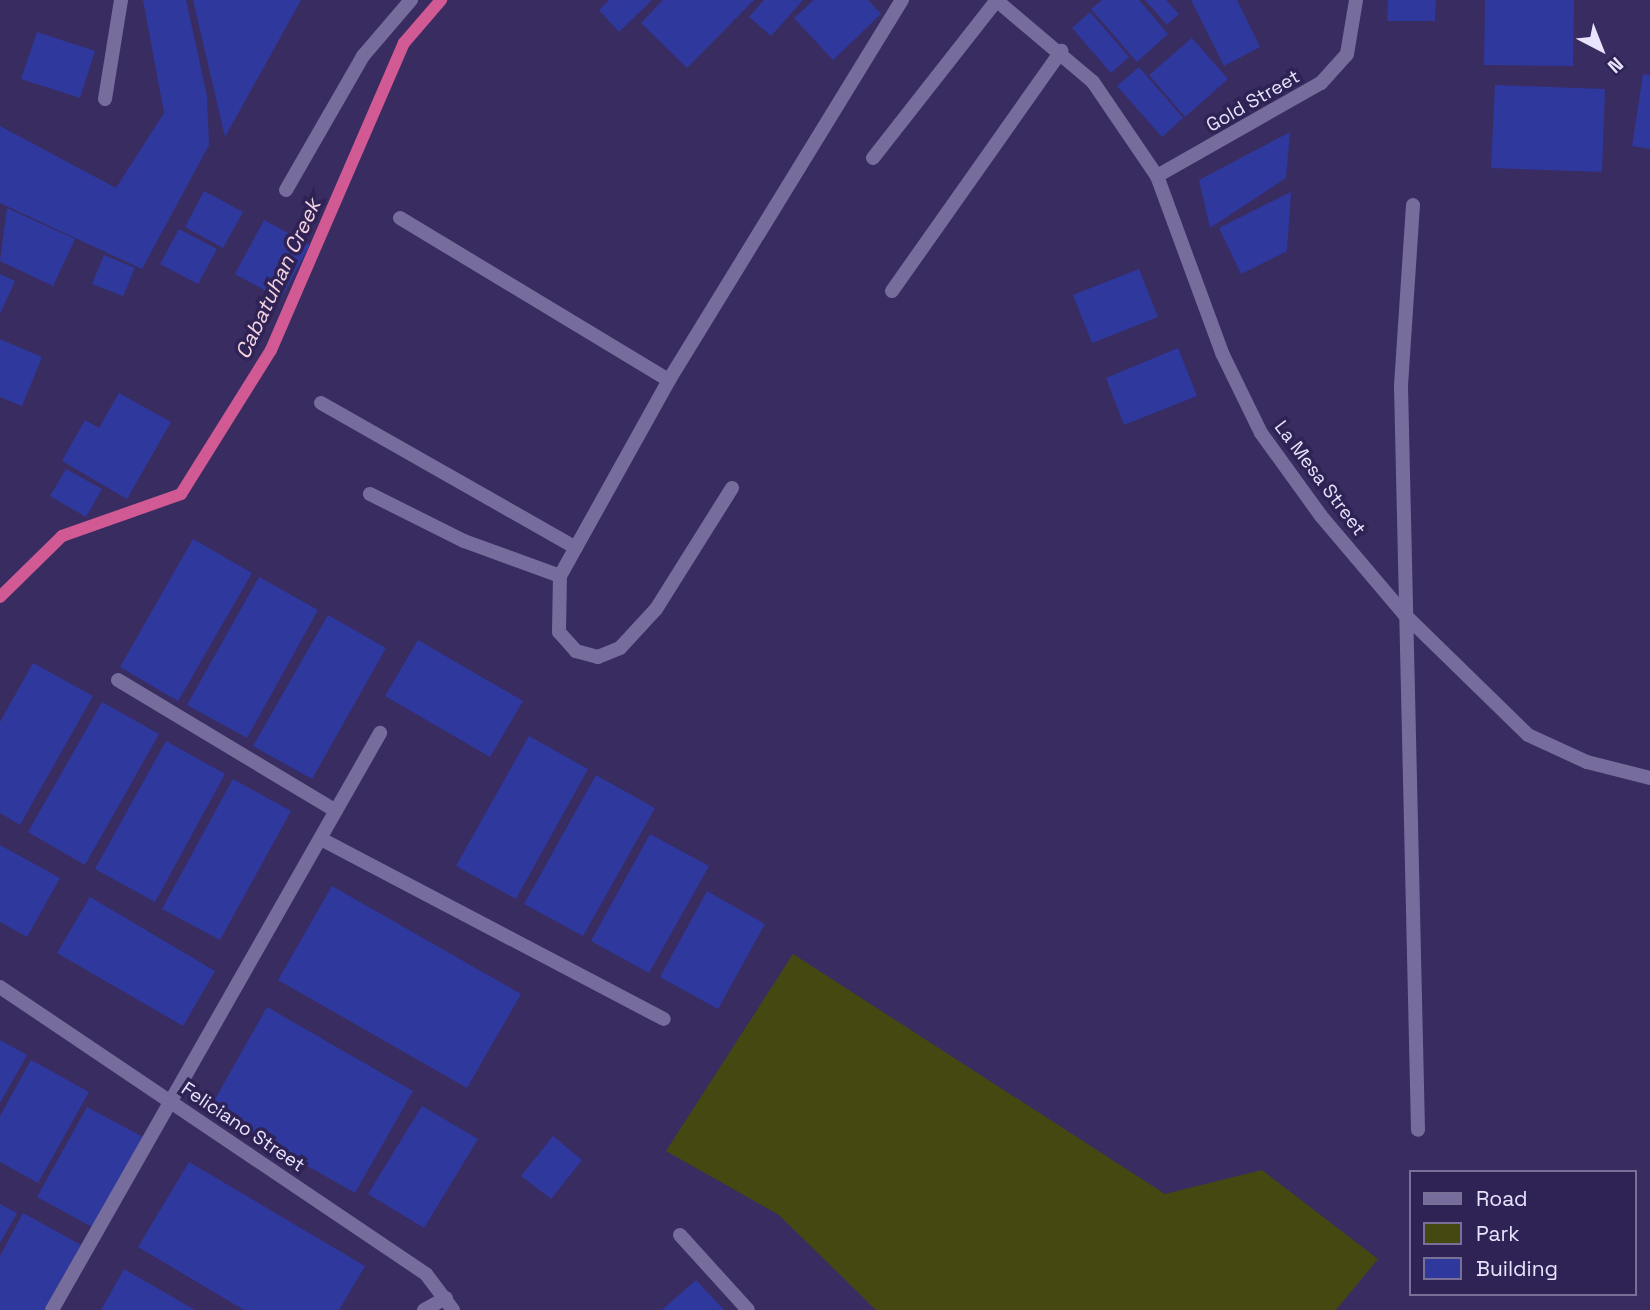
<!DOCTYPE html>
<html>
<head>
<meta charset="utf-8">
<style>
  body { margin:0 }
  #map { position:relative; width:1650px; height:1310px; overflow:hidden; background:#392c60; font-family:"Space Grotesk",sans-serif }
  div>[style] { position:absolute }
  .green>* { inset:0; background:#454811 }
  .stream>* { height:12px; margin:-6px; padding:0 6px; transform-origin:6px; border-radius:6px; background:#d25a94 }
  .building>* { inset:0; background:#2f389d }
  .service>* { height:14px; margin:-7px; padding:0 7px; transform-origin:7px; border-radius:7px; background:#766d9c }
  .minor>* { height:14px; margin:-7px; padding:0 7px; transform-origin:7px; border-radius:7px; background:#766d9c }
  span { translate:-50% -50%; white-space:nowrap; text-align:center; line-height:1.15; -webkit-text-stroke:7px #2f2254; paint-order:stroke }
  .street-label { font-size:19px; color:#e8e4fe }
  .water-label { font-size:21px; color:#f2d3df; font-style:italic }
  .legend { position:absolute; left:1409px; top:1170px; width:228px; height:126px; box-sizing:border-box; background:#2f2254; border:2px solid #797098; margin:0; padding:9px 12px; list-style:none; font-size:21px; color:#e8e4fe }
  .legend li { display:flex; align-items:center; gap:14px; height:35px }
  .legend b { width:35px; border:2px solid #797098 }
  .north { position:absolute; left:1566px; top:14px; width:70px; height:70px; -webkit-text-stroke:5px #2f2254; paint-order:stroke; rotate:138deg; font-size:19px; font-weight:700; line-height:28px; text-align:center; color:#e8e4fe }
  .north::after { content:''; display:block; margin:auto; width:24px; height:32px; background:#e8e4fe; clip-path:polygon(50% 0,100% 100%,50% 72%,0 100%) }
</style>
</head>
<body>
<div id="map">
  <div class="green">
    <div style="clip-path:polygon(793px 954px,1165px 1194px,1262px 1170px,1378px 1259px,1336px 1310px,876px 1310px,779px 1215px,666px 1151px)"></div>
  </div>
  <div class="stream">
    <div style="left:0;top:597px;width:87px;rotate:-44.5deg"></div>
    <div style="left:62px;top:536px;width:126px;rotate:-19.4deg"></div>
    <div style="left:181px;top:494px;width:170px;rotate:-58deg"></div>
    <div style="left:271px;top:350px;width:335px;rotate:-66.6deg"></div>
    <div style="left:404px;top:43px;width:57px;rotate:-49.3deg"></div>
  </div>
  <div class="building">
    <div style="clip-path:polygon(143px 0,186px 0,207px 96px,209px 145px,142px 269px,0 203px,0 126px,116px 188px,164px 113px)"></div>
    <div style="clip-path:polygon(193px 0,301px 0,225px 137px)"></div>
    <div style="clip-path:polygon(609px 0,652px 0,619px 32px,599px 10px)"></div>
    <div style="clip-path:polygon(663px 0,754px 0,687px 68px,641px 23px)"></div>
    <div style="clip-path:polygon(764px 0,803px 0,771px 36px,749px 17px)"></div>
    <div style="clip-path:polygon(814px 0,868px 0,881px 14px,833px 60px,794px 18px)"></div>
    <div style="clip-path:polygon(1102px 0,1139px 0,1168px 34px,1137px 62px,1091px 9px)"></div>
    <div style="clip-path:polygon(1145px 0,1166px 0,1179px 14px,1167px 25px)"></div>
    <div style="clip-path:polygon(1191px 0,1237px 0,1260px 47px,1224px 66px)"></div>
    <div style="clip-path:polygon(1388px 0,1436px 0,1435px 21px,1387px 21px)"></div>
    <div style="clip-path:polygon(1485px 0,1574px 0,1573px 66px,1484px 65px)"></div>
    <div style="clip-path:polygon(1090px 12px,1129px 57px,1111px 73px,1072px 28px)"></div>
    <div style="clip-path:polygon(37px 32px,95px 51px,80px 98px,21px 79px)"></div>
    <div style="clip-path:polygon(1192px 38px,1228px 79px,1185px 117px,1149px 75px)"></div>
    <div style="clip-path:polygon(1139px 67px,1183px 118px,1162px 137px,1117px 86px)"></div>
    <div style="clip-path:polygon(1643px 74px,1650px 75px,1650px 149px,1632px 146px)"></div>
    <div style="clip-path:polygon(1495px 85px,1605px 89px,1602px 172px,1491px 168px)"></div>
    <div style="clip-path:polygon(1290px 132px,1286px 178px,1210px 228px,1199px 180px)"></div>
    <div style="clip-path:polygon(204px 191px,243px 212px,223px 248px,185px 227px)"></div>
    <div style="clip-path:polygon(1291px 192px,1287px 251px,1241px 274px,1219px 228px)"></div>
    <div style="clip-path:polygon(7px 208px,75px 239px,53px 286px,0 261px)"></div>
    <div style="clip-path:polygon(264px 220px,310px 245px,281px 299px,235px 274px)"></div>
    <div style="clip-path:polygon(179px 229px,217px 249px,198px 284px,160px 264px)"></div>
    <div style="clip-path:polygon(104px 255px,135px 268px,123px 296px,92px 284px)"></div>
    <div style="clip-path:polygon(1139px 269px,1158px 317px,1092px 343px,1073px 295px)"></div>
    <div style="clip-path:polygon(0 274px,15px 281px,0 314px)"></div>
    <div style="clip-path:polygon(0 339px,42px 357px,22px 406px,0 397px)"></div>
    <div style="clip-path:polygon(1178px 348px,1197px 396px,1124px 425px,1106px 378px)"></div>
    <div style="clip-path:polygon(119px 393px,171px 422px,127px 499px,62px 461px,85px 420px,99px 428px)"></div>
    <div style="clip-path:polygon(66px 469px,102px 489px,86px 517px,50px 496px)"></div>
    <div style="clip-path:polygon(193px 539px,252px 573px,178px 701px,120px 667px)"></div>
    <div style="clip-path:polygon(259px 577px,318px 610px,247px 738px,187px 705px)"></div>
    <div style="clip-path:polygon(328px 615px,386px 648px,312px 779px,253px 746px)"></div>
    <div style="clip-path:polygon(418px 640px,523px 701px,490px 757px,385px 696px)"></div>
    <div style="clip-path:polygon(33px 663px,93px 696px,20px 825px,0 813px,0 722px)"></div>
    <div style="clip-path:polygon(102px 702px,159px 734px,85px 865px,28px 832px)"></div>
    <div style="clip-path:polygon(529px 736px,588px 769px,516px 899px,456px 866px)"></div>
    <div style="clip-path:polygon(166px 741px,225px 774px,155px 902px,95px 869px)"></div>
    <div style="clip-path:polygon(596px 775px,655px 808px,583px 936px,524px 904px)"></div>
    <div style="clip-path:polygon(233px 779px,291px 811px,220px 940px,162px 909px)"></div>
    <div style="clip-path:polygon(650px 834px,709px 866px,649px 973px,591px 941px)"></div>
    <div style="clip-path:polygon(0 845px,60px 878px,27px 937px,0 922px)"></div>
    <div style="clip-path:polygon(332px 886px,521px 994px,467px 1088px,278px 980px)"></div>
    <div style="clip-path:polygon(707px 891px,765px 924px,718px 1009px,660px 977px)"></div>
    <div style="clip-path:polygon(90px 897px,215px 971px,183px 1026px,57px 953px)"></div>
    <div style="clip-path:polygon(267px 1007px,413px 1091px,355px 1193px,209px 1110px)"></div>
    <div style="clip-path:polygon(0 1040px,27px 1055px,0 1103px)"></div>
    <div style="clip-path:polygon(31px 1060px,89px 1092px,38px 1183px,0 1162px,0 1116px)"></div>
    <div style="clip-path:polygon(422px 1106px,478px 1139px,424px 1228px,368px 1194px)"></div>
    <div style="clip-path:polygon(87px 1107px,143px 1137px,94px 1228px,37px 1197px)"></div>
    <div style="clip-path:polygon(553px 1136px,582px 1160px,551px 1199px,521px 1176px)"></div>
    <div style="clip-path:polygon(189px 1162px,365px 1266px,339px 1310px,244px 1310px,138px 1247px)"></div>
    <div style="clip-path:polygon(0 1204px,17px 1213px,0 1243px)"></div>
    <div style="clip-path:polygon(23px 1213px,81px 1245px,44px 1310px,0 1310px,0 1256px)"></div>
    <div style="clip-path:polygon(124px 1269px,195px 1310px,101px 1310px)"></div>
    <div style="clip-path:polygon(696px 1280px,724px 1310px,662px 1310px)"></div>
  </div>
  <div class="service">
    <div style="left:105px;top:99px;width:100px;rotate:-80.8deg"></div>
    <div style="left:873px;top:158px;width:201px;rotate:-51.9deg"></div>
    <div style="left:286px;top:190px;width:155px;rotate:-60.1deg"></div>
    <div style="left:363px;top:56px;width:74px;rotate:-49.4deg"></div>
    <div style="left:400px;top:218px;width:314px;rotate:31.1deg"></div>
    <div style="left:892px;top:291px;width:294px;rotate:-54.8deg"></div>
    <div style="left:321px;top:403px;width:293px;rotate:29.6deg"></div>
    <div style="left:732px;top:488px;width:143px;rotate:122.1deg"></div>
    <div style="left:656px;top:609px;width:53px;rotate:132.7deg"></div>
    <div style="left:620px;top:648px;width:24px;rotate:158deg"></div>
    <div style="left:598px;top:657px;width:23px;rotate:-165deg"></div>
    <div style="left:576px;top:651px;width:25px;rotate:-132deg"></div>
    <div style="left:559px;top:632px;width:56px;rotate:-89deg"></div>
    <div style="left:560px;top:576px;width:224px;rotate:-60.9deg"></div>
    <div style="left:669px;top:380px;width:446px;rotate:-58.5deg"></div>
    <div style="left:370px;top:494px;width:105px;rotate:26.6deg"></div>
    <div style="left:464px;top:541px;width:102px;rotate:20deg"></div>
    <div style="left:118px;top:680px;width:254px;rotate:31deg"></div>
    <div style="left:321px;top:839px;width:387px;rotate:27.7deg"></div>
    <div style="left:52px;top:1310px;width:664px;rotate:-60.38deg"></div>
    <div style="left:424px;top:1310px;width:25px;rotate:-29deg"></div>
  </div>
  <div class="minor">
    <div style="left:996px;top:0;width:127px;rotate:40.2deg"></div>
    <div style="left:1093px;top:82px;width:114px;rotate:55.8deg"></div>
    <div style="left:1157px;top:176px;width:189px;rotate:69.8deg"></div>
    <div style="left:1222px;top:353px;width:89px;rotate:64deg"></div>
    <div style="left:1261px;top:433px;width:102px;rotate:54.1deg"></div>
    <div style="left:1321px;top:516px;width:128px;rotate:49.7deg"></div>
    <div style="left:1404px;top:614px;width:173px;rotate:44.3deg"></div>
    <div style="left:1528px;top:735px;width:65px;rotate:24.6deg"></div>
    <div style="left:1587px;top:762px;width:65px;rotate:14.3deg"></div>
    <div style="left:1157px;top:176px;width:189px;rotate:-29.6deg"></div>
    <div style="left:1321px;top:83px;width:39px;rotate:-48deg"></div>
    <div style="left:1347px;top:54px;width:55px;rotate:-80.5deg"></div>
    <div style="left:1413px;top:205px;width:181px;rotate:93.8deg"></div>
    <div style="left:1401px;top:386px;width:744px;rotate:88.69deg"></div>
    <div style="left:0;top:987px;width:514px;rotate:33.97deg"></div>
    <div style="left:426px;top:1274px;width:45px;rotate:53.1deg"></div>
    <div style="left:680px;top:1235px;width:101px;rotate:47.8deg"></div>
  </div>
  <div class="street-label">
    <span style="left:1253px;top:101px;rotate:-30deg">Gold Street</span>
    <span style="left:1320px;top:478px;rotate:53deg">La Mesa Street</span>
    <span style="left:243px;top:1127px;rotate:34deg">Feliciano Street</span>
  </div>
  <div class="water-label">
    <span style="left:278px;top:279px;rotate:-65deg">Cabatuhan Creek</span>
  </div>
  <ul class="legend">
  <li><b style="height:9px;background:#766d9c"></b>Road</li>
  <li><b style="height:19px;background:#454811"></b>Park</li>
  <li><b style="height:19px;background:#2f389d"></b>Building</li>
  </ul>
  <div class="north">N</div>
</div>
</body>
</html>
